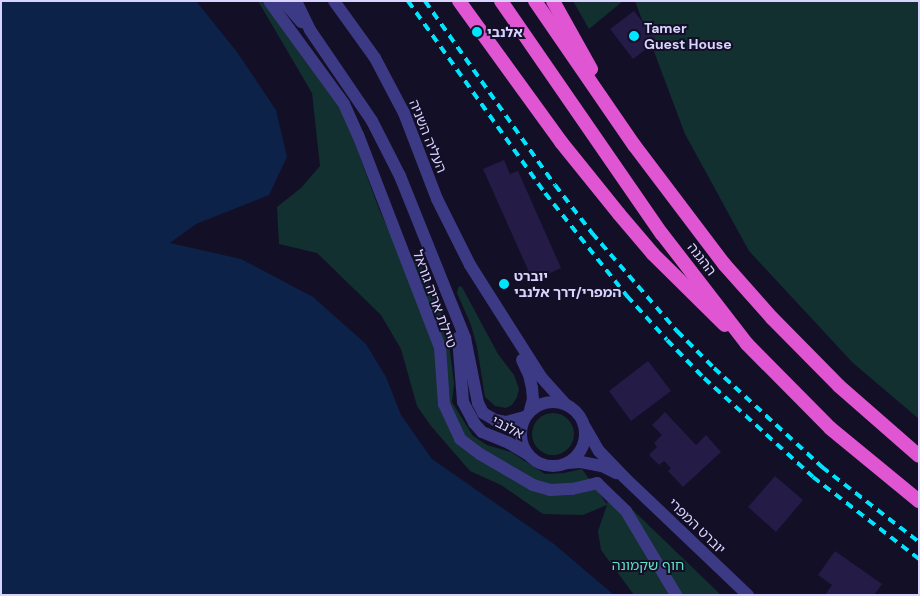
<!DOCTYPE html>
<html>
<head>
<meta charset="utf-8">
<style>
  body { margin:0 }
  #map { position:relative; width:920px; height:596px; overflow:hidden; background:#130f26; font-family:"DM Sans","Noto Sans Hebrew",sans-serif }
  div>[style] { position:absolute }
  .green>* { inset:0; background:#12302f }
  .round { border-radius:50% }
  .water>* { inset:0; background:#0c2248 }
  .building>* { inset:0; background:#241b47 }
  .pedestrian>* { height:12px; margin:-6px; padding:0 6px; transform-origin:6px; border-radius:6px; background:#3d3a85 }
  .minor>* { height:12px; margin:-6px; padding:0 6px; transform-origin:6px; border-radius:6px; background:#3d3a85 }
  .tertiary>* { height:12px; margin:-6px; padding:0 6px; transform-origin:6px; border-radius:6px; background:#3d3a85 }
  .tertiary>.ring { margin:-6px; padding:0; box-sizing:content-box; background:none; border:12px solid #3d3a85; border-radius:50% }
  .trunk>* { height:14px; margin:-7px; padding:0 7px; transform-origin:7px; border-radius:7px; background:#e055d1 }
  .rail>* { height:4px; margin-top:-2px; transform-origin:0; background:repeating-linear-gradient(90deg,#00e5ff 0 8px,transparent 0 14px) }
  .dots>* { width:14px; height:14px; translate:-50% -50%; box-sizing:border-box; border:2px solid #130f26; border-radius:50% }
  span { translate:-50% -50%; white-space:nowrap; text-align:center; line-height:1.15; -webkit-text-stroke:4px #130f26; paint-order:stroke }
  .poi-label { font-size:14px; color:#d9d4ff; font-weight:700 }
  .left { translate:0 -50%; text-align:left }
  .street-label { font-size:14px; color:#d9d4ff }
  .park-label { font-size:14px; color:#5fe0c0 }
  .frame { position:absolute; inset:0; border:2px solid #d9d4ff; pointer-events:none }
</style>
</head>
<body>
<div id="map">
  <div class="green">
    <div style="clip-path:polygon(258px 1px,261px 1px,317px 68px,340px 103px,379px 209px,394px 242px,423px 268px,443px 314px,449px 343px,454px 383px,452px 402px,473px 436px,487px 445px,511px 452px,545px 474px,564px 473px,582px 469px,607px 504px,609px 487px,721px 595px,634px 595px,601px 550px,598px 531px,607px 505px,583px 515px,543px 514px,501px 485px,470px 471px,431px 426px,417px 406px,401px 349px,381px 315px,317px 253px,279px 244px,277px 207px,301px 188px,320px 166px,312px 93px)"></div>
    <div style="clip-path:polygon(573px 1px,623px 1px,589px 29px)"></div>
    <div style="clip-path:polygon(635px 1px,919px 1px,919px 419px,853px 363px,749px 251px,685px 134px)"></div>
    <div style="clip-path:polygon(459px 286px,462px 287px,498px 354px,514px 375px,519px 389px,517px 397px,512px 405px,506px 408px,495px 406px,485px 397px,477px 347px,471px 325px,457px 293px)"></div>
    <div class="round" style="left:532px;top:413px;width:42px;height:42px"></div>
  </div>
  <div class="water">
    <div style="clip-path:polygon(1px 1px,196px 1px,237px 52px,276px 110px,287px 157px,269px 195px,196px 224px,170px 243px,241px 259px,313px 297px,366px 344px,386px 377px,401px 415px,432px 459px,554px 544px,614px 595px,1px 595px)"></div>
  </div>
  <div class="building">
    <div style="clip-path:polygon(634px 11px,657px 41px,633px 59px,610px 29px)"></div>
    <div style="clip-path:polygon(504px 160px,510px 174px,518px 171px,561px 268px,533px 281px,483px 169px)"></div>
    <div style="clip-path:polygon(648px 361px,671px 391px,631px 421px,609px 391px)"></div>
    <div style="clip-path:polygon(665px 412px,696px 445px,706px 435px,721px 452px,683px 487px,668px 471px,671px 468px,664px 461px,659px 465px,649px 455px,657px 447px,654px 443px,662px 435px,652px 425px)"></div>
    <div style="clip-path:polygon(775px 476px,803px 500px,776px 532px,748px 507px)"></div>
    <div style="clip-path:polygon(835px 551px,882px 584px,874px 595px,825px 595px,832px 585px,818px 575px)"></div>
  </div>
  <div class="pedestrian">
    <div style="left:269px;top:1px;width:127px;rotate:53.9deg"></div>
    <div style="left:344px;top:104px;width:34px;rotate:66deg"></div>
    <div style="left:358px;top:135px;width:227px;rotate:68.9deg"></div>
    <div style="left:440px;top:347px;width:57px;rotate:86deg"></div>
    <div style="left:444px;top:404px;width:38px;rotate:65deg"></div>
    <div style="left:460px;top:439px;width:25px;rotate:37deg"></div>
    <div style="left:480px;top:454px;width:61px;rotate:30.3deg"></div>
    <div style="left:533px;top:485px;width:18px;rotate:16deg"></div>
    <div style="left:550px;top:490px;width:22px;rotate:-3deg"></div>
    <div style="left:572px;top:489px;width:26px;rotate:-13deg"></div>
    <div style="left:597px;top:483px;width:40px;rotate:44deg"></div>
    <div style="left:626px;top:511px;width:98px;rotate:59.2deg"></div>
  </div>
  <div class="minor">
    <div style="left:585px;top:427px;width:28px;rotate:60deg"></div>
    <div style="left:599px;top:451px;width:37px;rotate:46deg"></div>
    <div style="left:625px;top:478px;width:170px;rotate:43.6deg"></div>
    <div style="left:567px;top:463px;width:14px;rotate:-4deg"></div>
    <div style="left:581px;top:462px;width:21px;rotate:11deg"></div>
    <div style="left:602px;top:466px;width:16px;rotate:27deg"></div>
  </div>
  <div class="tertiary">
    <div style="left:283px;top:1px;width:28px;rotate:49deg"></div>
    <div style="left:296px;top:1px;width:32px;rotate:64deg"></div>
    <div style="left:310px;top:30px;width:110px;rotate:55.7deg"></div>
    <div style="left:372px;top:121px;width:62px;rotate:63deg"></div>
    <div style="left:400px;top:176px;width:175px;rotate:68.1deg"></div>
    <div style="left:465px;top:338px;width:66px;rotate:78.7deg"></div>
    <div style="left:478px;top:403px;width:11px;rotate:63deg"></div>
    <div style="left:483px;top:413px;width:14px;rotate:30deg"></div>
    <div style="left:495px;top:420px;width:11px;rotate:10deg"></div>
    <div style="left:506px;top:422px;width:20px;rotate:-15deg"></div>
    <div style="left:334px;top:1px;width:70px;rotate:54.3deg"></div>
    <div style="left:375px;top:58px;width:62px;rotate:62.2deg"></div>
    <div style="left:404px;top:113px;width:92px;rotate:69deg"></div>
    <div style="left:437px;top:199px;width:74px;rotate:63.4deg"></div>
    <div style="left:470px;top:265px;width:133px;rotate:57.6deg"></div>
    <div style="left:541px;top:377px;width:36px;rotate:48deg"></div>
    <div style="left:458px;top:338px;width:64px;rotate:85.5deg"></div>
    <div style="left:463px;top:402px;width:24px;rotate:62deg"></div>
    <div style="left:474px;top:423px;width:12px;rotate:48deg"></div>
    <div style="left:482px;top:432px;width:29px;rotate:22deg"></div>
    <div style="left:509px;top:443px;width:21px;rotate:31deg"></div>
    <div style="left:522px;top:360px;width:17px;rotate:65deg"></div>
    <div style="left:529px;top:375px;width:13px;rotate:77deg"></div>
    <div style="left:532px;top:388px;width:11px;rotate:85deg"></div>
    <div style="left:533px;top:399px;width:11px;rotate:105deg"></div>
    <div class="ring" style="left:521px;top:402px;width:52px;height:52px"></div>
  </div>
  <div class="trunk">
    <div style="left:459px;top:1px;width:174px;rotate:54.1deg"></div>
    <div style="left:561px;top:142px;width:92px;rotate:51.1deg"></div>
    <div style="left:619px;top:214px;width:52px;rotate:49.6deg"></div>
    <div style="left:653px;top:254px;width:101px;rotate:44.6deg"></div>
    <div style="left:501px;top:1px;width:283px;rotate:55.4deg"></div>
    <div style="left:662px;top:234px;width:139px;rotate:52.3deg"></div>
    <div style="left:747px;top:344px;width:118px;rotate:45.3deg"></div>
    <div style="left:830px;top:428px;width:115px;rotate:39.4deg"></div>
    <div style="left:535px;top:1px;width:175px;rotate:55.5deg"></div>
    <div style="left:634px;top:145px;width:149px;rotate:52.9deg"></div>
    <div style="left:724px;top:264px;width:72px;rotate:48.4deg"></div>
    <div style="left:772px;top:318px;width:95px;rotate:45.4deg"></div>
    <div style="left:839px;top:386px;width:106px;rotate:41.2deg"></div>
    <div style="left:553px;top:1px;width:78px;rotate:60.8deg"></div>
  </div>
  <div class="rail">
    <div style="left:408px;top:1px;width:236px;rotate:54.5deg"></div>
    <div style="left:545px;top:193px;width:132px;rotate:51.5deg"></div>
    <div style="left:627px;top:296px;width:59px;rotate:47.7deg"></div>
    <div style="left:667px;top:340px;width:53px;rotate:45.8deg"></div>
    <div style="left:704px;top:378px;width:147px;rotate:42.2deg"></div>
    <div style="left:813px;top:477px;width:134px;rotate:37.7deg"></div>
    <div style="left:425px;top:1px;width:225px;rotate:54.8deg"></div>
    <div style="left:555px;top:185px;width:61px;rotate:52.4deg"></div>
    <div style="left:592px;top:233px;width:130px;rotate:49.1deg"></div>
    <div style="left:677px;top:331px;width:52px;rotate:45deg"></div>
    <div style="left:714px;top:368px;width:147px;rotate:42.5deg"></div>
    <div style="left:822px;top:467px;width:123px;rotate:37.7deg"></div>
  </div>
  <div class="dots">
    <div style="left:477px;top:32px;background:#00e5ff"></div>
    <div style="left:634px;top:36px;background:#00e5ff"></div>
    <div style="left:504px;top:284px;background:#00e5ff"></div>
  </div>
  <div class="poi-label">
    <span class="left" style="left:644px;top:36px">Tamer<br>Guest House</span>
    <span class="left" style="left:487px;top:32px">אלנבי</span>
    <span class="left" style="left:514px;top:284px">יוברט<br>המפרי/דרך אלנבי</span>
  </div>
  <div class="street-label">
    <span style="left:428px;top:136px;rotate:68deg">העליה השניה</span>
    <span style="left:702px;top:259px;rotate:52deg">ההגנה</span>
    <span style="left:435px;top:299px;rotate:70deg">טיילת אריה גוראל</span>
    <span style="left:508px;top:427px;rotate:27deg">אלנבי</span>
    <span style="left:697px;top:526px;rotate:44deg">יוברט המפרי</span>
  </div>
  <div class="park-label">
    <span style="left:648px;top:565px">חוף שקמונה</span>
  </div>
  <div class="frame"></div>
</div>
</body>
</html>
